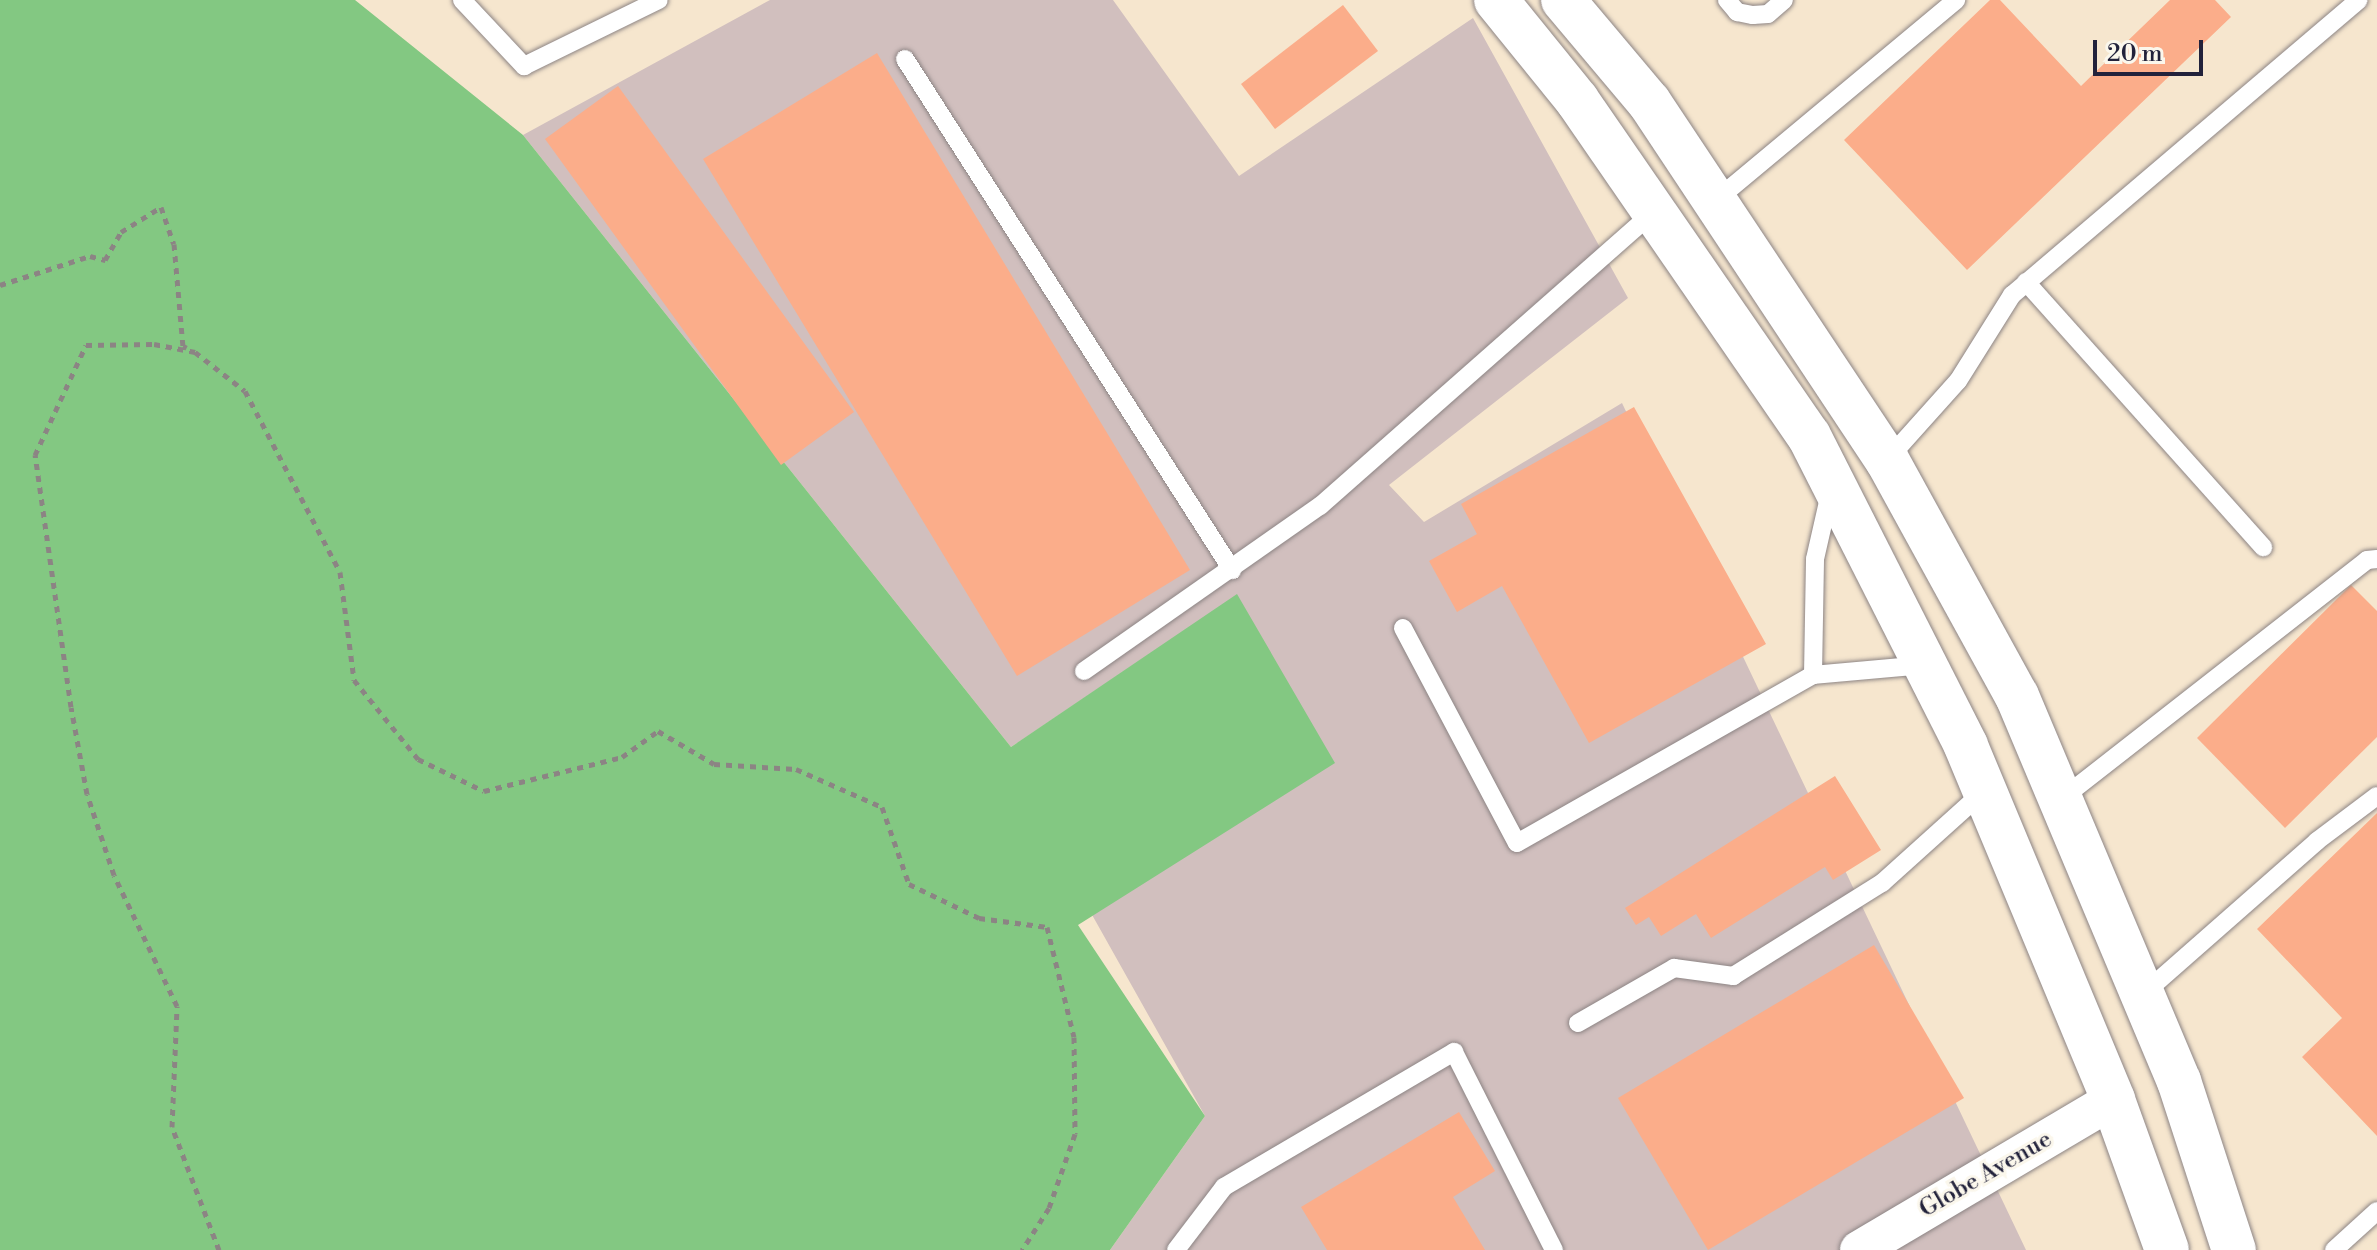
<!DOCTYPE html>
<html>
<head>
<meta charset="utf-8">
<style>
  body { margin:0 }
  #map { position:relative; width:2377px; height:1250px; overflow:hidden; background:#f6e6ce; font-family:"Libre Bodoni",serif }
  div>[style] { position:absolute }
  .industrial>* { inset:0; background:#d1bfbe }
  .green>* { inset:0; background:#83c882 }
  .building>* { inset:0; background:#fbad8a }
  .path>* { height:5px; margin-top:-2.5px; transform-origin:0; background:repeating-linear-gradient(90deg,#8c8484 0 6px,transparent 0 12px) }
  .roads { filter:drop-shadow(0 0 2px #8c8484) drop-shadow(0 0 2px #8c8484) }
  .service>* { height:18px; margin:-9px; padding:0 9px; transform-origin:9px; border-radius:9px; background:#fff }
  .minor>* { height:38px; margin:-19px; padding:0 19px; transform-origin:19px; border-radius:19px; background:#fff }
  .trunk>* { height:44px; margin:-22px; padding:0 22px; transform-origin:22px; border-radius:22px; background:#fff }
  span { translate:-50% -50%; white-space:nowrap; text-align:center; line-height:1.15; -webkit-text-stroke:6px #fbf7ec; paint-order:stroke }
  .street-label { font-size:24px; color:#22223b }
  .scale { position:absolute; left:2093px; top:40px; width:110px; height:36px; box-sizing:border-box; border:4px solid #22223b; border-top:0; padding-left:10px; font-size:24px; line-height:28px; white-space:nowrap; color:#22223b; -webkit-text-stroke:6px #fbf7ec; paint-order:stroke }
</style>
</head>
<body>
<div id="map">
  <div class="industrial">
    <div style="clip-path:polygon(770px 0,1113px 0,1239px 176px,1473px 18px,1628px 298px,1389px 485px,1424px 522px,1622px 403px,2026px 1250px,1110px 1250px,1205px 1116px,1091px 913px,1237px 595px,1011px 747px,523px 135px)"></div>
  </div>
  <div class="green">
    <div style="clip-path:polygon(0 0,355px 0,523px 135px,1011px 747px,1237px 594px,1335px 763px,1078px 925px,1205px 1116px,1110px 1250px,0 1250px)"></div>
  </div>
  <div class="building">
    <div style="clip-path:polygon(1990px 0,2000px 0,2081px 86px,2170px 0,2215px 0,2231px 17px,1967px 270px,1844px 140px)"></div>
    <div style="clip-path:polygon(1343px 5px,1378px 51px,1275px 129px,1241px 84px)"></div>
    <div style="clip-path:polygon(877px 53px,1190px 570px,1017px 676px,703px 159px)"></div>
    <div style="clip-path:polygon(618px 86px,854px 412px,781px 465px,545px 139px)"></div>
    <div style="clip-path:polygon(1634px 407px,1766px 644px,1589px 743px,1502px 586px,1457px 612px,1429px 561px,1477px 534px,1461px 504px)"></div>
    <div style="clip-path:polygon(2351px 585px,2377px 611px,2377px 737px,2285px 828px,2197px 738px)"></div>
    <div style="clip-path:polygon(1835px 776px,1881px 850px,1833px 880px,1825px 867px,1711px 938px,1696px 914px,1661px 936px,1649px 917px,1636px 925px,1625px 908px)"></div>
    <div style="clip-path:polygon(2377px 813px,2377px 1136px,2302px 1057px,2342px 1018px,2257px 929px)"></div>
    <div style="clip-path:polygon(1874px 945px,1964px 1098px,1708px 1250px,1618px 1098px)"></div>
    <div style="clip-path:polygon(1459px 1112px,1495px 1171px,1453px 1197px,1485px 1250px,1327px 1250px,1301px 1207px)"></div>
  </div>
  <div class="path">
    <div style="left:0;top:285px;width:95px;rotate:-17.9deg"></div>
    <div style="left:90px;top:256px;width:16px;rotate:15deg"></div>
    <div style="left:105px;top:260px;width:32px;rotate:-60deg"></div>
    <div style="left:121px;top:232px;width:47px;rotate:-32deg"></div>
    <div style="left:161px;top:207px;width:39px;rotate:71deg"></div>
    <div style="left:174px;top:244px;width:102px;rotate:85deg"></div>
    <div style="left:183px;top:346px;width:4px;rotate:27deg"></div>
    <div style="left:219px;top:1250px;width:132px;rotate:-110.9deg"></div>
    <div style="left:172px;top:1127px;width:121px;rotate:-87.6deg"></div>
    <div style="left:177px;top:1006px;width:145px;rotate:-115.7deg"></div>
    <div style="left:114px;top:875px;width:85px;rotate:-108.4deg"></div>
    <div style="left:87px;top:794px;width:88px;rotate:-100.4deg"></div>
    <div style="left:71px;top:707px;width:255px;rotate:-98.1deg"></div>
    <div style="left:35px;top:455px;width:121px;rotate:-65.1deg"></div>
    <div style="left:86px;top:345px;width:68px;rotate:-0.8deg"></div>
    <div style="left:154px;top:344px;width:42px;rotate:11deg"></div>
    <div style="left:195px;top:352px;width:63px;rotate:38deg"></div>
    <div style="left:245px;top:391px;width:204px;rotate:62.3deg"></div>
    <div style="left:340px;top:572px;width:109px;rotate:82.6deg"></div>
    <div style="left:354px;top:680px;width:102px;rotate:51deg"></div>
    <div style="left:418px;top:759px;width:73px;rotate:25.9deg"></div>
    <div style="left:484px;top:791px;width:142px;rotate:-13.8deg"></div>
    <div style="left:622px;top:757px;width:44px;rotate:-35.8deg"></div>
    <div style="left:658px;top:731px;width:65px;rotate:30.5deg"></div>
    <div style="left:714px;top:764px;width:82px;rotate:3.5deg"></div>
    <div style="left:796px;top:769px;width:94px;rotate:23.8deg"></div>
    <div style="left:882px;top:807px;width:82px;rotate:70.7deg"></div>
    <div style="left:909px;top:884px;width:78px;rotate:25.9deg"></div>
    <div style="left:979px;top:918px;width:69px;rotate:7.5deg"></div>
    <div style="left:1047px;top:927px;width:113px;rotate:76.2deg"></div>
    <div style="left:1074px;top:1037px;width:97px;rotate:89.4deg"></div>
    <div style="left:1075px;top:1134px;width:78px;rotate:109.4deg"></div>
    <div style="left:1049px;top:1208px;width:50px;rotate:122.7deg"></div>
  </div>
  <div class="roads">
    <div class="service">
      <div style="left:462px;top:0;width:91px;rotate:46.8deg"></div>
      <div style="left:524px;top:66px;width:150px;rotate:-26.1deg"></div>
      <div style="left:1727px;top:0;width:16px;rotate:50deg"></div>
      <div style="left:1737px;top:12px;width:16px;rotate:11deg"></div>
      <div style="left:1753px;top:15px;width:15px;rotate:-4deg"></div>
      <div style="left:1768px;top:14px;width:21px;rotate:-41deg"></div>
      <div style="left:905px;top:59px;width:607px;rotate:57.38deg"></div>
      <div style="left:1715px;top:201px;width:314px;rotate:-39.8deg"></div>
      <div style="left:2026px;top:282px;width:356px;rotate:48.2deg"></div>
      <div style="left:1887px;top:460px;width:106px;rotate:-48.1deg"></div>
      <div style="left:1958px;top:381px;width:102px;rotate:-57.9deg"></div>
      <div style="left:2012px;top:295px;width:455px;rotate:-40.4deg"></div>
      <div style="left:1403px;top:628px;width:243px;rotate:62.1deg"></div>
      <div style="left:1517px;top:843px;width:340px;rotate:-29.6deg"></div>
      <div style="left:1813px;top:675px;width:111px;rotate:-5.1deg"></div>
      <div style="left:1084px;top:671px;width:288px;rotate:-35deg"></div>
      <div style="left:1320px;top:506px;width:445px;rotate:-41.4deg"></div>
      <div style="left:1813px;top:675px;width:116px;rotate:-89deg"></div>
      <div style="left:1815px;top:559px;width:68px;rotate:-77.2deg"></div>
      <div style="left:2060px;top:800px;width:390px;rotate:-38deg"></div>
      <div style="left:2367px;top:560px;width:10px;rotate:-6deg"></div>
      <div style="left:2142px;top:995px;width:233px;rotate:-41.3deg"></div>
      <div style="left:2317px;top:841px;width:75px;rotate:-36.9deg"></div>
      <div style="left:1578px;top:1023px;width:111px;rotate:-29.8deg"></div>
      <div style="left:1674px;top:968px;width:60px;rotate:7.7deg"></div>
      <div style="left:1733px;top:976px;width:176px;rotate:-32deg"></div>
      <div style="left:1882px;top:883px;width:137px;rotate:-42deg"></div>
      <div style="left:1176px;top:1250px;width:79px;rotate:-52.7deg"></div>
      <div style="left:1224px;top:1187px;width:267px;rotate:-30.4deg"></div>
      <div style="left:1454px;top:1052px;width:222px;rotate:63.2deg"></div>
      <div style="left:2334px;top:1250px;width:58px;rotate:-42.2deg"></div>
    </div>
    <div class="minor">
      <div style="left:1859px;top:1250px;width:295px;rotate:-30.6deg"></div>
    </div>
    <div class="trunk">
      <div style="left:1496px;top:0;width:129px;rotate:51deg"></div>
      <div style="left:1577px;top:100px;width:408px;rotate:55.4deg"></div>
      <div style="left:1809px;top:436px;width:347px;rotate:63.1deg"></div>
      <div style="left:1966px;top:746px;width:383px;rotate:67.4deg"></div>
      <div style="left:2113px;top:1100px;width:159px;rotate:70.2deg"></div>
      <div style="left:1563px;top:0;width:133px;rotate:49.9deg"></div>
      <div style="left:1649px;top:102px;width:430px;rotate:56.4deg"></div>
      <div style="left:1887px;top:460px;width:269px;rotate:61.2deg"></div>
      <div style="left:2017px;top:696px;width:418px;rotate:67.2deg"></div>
      <div style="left:2179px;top:1081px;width:178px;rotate:72deg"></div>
    </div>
  </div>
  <div class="street-label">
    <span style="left:1986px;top:1175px;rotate:-30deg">Globe Avenue</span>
  </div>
  <div class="scale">20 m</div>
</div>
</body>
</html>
